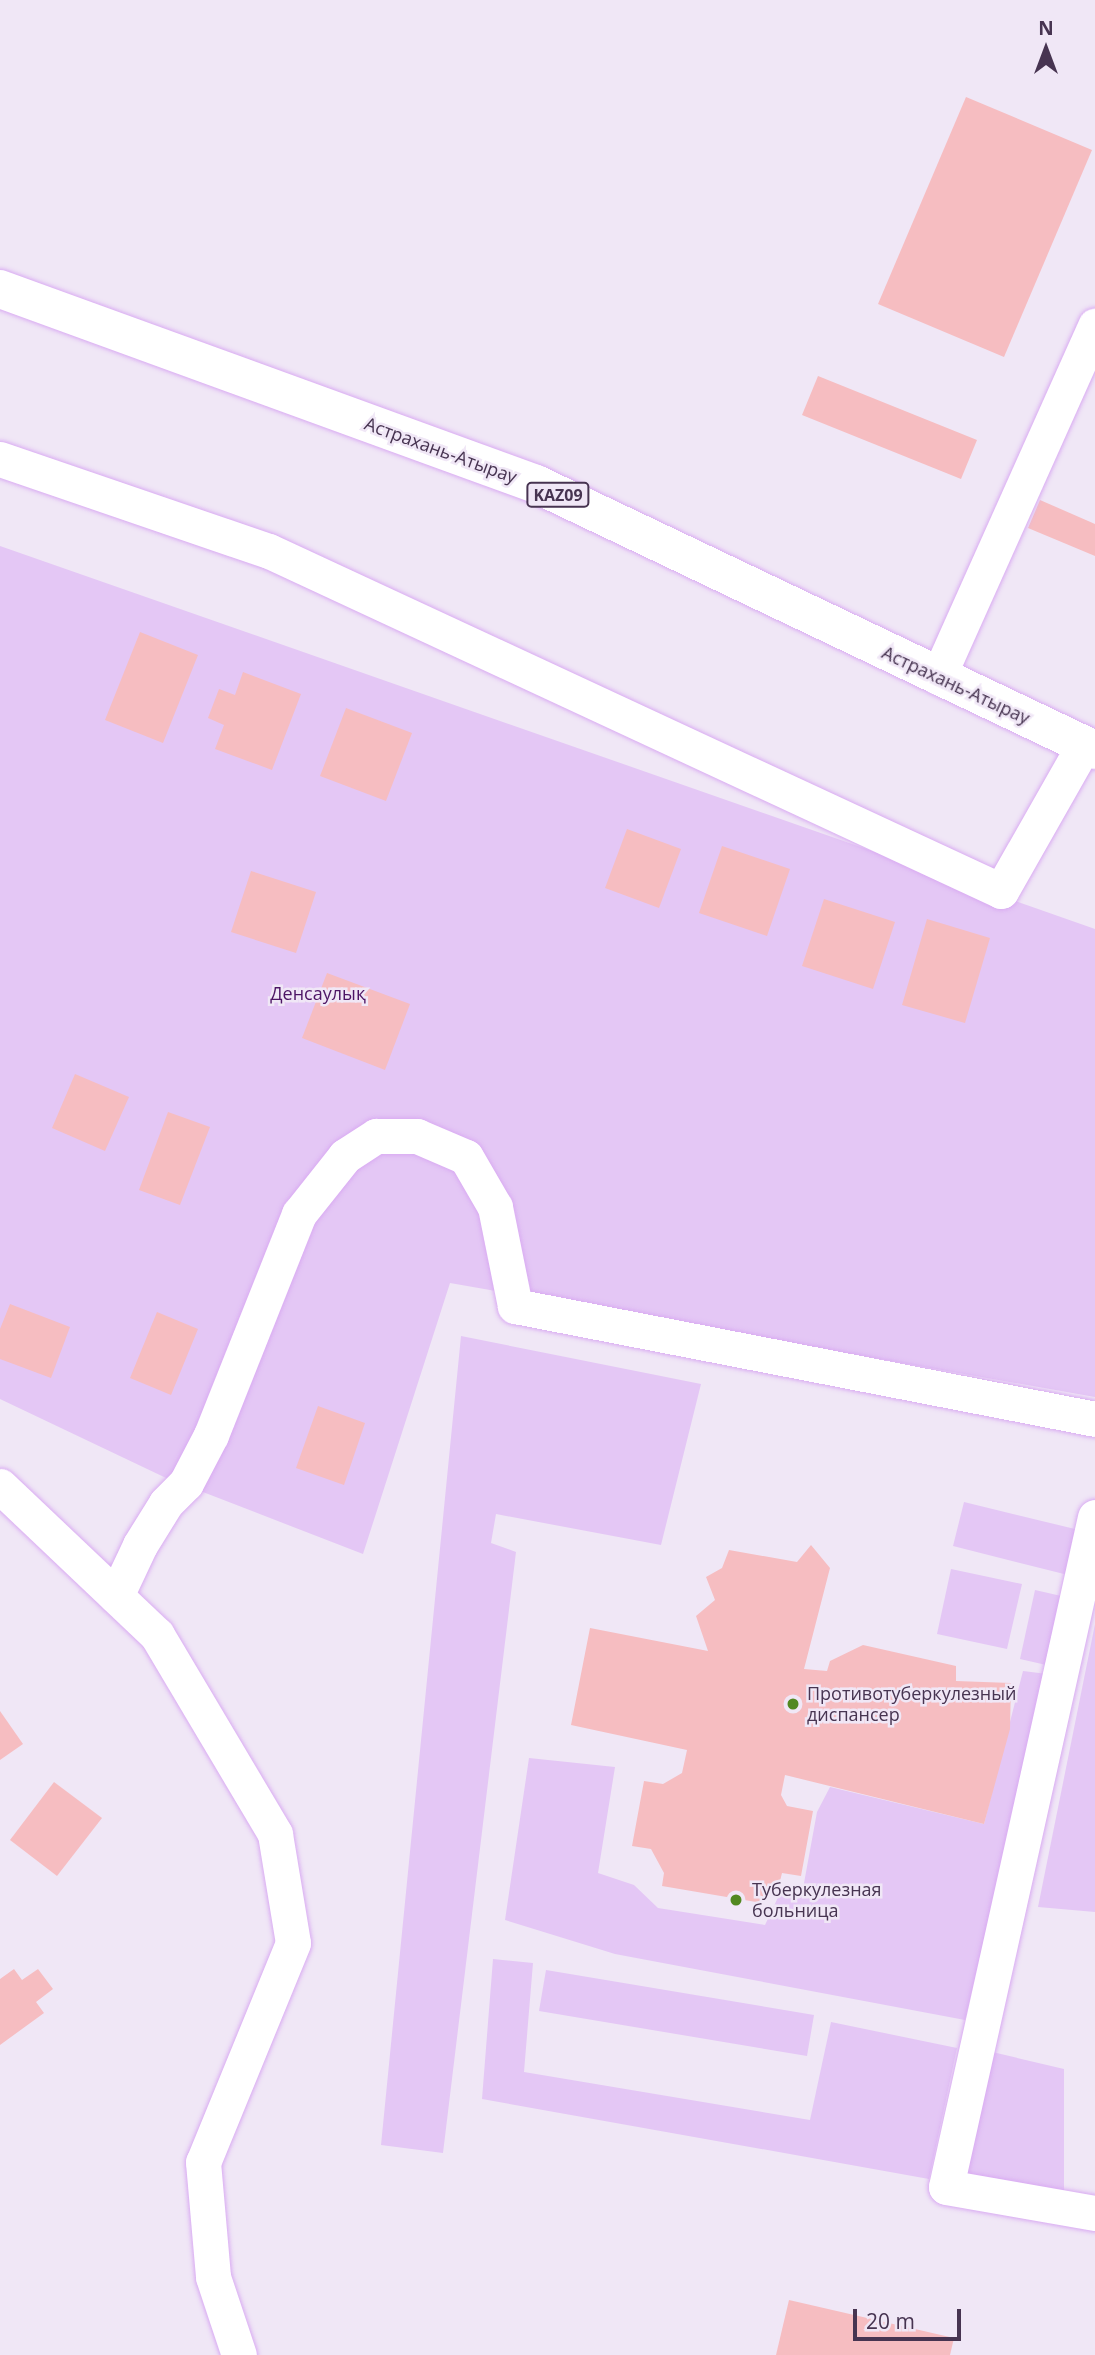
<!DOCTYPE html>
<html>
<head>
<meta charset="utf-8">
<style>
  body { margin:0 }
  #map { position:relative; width:1095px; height:2355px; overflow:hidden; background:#f0e7f6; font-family:"Open Sans",sans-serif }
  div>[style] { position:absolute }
  .green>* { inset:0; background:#e4c7f5 }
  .building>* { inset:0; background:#f6bdc1 }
  .roads { filter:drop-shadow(0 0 2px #d9abf2) drop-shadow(0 0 2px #d9abf2) }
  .minor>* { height:35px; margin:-17.5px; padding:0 17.5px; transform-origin:17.5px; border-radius:17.5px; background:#fff }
  .highway>* { height:38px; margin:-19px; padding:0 19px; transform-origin:19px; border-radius:19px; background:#fff }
  .dots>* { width:19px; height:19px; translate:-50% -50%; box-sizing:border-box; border:4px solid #f0e7f6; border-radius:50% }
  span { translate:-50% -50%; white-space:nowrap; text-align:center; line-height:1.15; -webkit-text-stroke:5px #f0e7f6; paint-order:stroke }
  .shield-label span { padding:2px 5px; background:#f0e7f6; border:2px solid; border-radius:5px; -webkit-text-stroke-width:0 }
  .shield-label { font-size:16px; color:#473451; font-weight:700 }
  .street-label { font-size:18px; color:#473451 }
  .park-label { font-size:18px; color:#4d1565 }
  .poi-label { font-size:18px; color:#473451 }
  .left { translate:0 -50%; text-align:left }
  .north { position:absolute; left:1011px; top:14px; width:70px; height:70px; -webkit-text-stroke:5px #f0e7f6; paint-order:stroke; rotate:0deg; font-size:19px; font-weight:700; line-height:28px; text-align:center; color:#473451 }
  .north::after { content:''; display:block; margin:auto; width:24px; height:32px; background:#473451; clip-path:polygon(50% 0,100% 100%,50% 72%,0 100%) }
  .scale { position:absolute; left:853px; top:2309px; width:108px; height:32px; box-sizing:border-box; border:4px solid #473451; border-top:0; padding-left:9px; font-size:21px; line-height:24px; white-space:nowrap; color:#473451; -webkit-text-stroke:5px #f0e7f6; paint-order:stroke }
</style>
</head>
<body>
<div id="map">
  <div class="green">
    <div style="clip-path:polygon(0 546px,1095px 929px,1095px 1397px,450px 1283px,363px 1554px,164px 1477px,0 1399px)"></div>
    <div style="clip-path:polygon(461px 1336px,701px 1384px,661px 1545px,496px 1514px,491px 1543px,516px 1552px,443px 2153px,381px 2145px)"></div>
    <div style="clip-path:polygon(964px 1502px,1079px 1530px,1068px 1575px,953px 1546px)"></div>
    <div style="clip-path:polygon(951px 1569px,1022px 1584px,1007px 1649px,937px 1634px)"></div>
    <div style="clip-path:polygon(1035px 1590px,1070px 1598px,1055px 1667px,1020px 1659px)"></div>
    <div style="clip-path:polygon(1095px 1624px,1095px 1912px,1038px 1907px)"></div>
    <div style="clip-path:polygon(1023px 1671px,1047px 1674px,965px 2020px,615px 1954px,505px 1920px,529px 1758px,615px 1767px,598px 1873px,634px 1885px,658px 1908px,765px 1925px,781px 1891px,802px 1894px,817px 1812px,830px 1787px,984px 1824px)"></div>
    <div style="clip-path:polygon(493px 1959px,533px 1963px,524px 2072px,810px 2120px,831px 2022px,957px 2048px,929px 2179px,482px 2099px)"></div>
    <div style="clip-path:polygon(546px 1970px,814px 2015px,807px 2056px,539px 2011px)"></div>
    <div style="clip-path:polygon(988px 2051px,1064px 2069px,1064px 2204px,957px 2180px)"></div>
  </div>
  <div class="building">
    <div style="clip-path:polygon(966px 97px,1092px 150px,1004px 357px,878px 304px)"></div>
    <div style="clip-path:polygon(818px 376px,977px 440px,961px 479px,802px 415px)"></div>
    <div style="clip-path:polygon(1040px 500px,1095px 524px,1095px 556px,1028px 528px)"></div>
    <div style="clip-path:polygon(140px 632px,198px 655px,163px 743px,105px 720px)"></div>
    <div style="clip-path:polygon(243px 672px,301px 694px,272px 770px,215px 749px,224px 725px,208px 718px,219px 689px,235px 695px)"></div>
    <div style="clip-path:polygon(346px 708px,412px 733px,386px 801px,320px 776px)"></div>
    <div style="clip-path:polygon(627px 829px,681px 849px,659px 908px,605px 888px)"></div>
    <div style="clip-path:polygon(722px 846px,790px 869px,767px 936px,699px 913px)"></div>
    <div style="clip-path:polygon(251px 871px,316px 892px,296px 953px,231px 932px)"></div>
    <div style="clip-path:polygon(824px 899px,895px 922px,873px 989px,802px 966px)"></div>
    <div style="clip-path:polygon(927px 919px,990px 938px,965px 1023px,902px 1005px)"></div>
    <div style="clip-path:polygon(327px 973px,410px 1004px,385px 1070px,302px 1038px)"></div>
    <div style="clip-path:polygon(75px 1074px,129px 1097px,105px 1151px,52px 1128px)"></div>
    <div style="clip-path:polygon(168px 1112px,210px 1127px,180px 1205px,139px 1190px)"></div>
    <div style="clip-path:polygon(10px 1304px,70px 1327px,51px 1378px,0 1359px,0 1329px)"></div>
    <div style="clip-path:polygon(157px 1312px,198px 1329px,171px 1395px,130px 1378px)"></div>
    <div style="clip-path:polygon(318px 1406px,365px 1423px,344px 1485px,296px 1468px)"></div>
    <div style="clip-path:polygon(811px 1545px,830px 1568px,804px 1669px,827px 1671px,830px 1661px,863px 1645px,956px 1666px,956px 1681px,1011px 1683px,1010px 1729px,984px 1824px,785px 1775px,781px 1795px,787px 1806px,813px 1811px,801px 1876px,782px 1873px,779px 1885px,764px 1889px,762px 1903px,662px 1886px,664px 1873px,651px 1849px,632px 1846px,644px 1781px,663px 1784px,682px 1773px,687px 1750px,571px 1725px,590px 1628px,708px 1651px,696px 1616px,715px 1600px,706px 1577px,722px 1568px,729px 1550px,797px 1562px)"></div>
    <div style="clip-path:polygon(0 1711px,23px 1744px,0 1760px)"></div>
    <div style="clip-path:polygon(54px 1782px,102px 1818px,57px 1876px,10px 1840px)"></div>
    <div style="clip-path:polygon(14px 1969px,22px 1980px,38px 1969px,53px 1989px,36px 2002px,44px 2013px,0 2045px,0 1979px)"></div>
    <div style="clip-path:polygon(789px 2300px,954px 2338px,950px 2355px,776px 2355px)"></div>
  </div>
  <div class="roads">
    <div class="minor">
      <div style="left:0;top:459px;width:284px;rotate:18.9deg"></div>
      <div style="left:269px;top:551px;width:807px;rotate:24.91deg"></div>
      <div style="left:1001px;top:891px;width:168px;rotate:-60.4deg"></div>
      <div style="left:938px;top:677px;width:385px;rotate:-65.9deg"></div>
      <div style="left:0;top:1486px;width:216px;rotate:43.5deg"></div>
      <div style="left:157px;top:1635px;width:231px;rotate:59.3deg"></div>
      <div style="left:275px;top:1834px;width:110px;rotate:80.6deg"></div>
      <div style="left:293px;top:1943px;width:237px;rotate:112.3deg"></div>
      <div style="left:203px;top:2162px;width:115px;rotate:85deg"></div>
      <div style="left:213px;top:2277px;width:82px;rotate:71.6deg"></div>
      <div style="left:1095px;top:1517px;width:686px;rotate:102.54deg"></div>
      <div style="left:946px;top:2187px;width:151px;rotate:9.9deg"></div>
      <div style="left:116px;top:1596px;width:56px;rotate:-64.8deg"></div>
      <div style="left:140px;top:1545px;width:49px;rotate:-58.2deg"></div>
      <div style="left:166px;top:1503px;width:28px;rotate:-45deg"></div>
      <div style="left:186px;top:1483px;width:54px;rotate:-62.5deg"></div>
      <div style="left:211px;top:1435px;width:238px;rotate:-68.3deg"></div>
      <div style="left:299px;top:1214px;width:74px;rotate:-51.6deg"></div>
      <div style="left:345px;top:1156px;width:37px;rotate:-33deg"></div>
      <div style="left:376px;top:1136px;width:41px"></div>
      <div style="left:417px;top:1136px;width:53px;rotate:23.2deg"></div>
      <div style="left:466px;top:1157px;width:58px;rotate:59.9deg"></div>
      <div style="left:495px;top:1207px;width:101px;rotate:78.6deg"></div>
      <div style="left:515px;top:1306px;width:591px;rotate:11.02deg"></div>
    </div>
    <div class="highway">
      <div style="left:0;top:289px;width:570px;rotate:19.99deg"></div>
      <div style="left:536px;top:484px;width:619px;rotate:25.45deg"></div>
    </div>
  </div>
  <div class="dots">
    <div style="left:793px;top:1704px;background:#528821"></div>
    <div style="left:736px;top:1900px;background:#528821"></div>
  </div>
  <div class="shield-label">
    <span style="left:558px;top:495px">KAZ09</span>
  </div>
  <div class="street-label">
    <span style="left:441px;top:450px;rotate:20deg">Астрахань-Атырау</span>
    <span style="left:956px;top:685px;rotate:25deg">Астрахань-Атырау</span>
  </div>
  <div class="park-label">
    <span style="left:318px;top:993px">Денсаулық</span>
  </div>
  <div class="poi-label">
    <span class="left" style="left:807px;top:1704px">Противотуберкулезный<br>диспансер</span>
    <span class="left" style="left:752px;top:1900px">Туберкулезная<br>больница</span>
  </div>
  <div class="north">N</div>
  <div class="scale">20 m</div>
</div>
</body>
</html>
